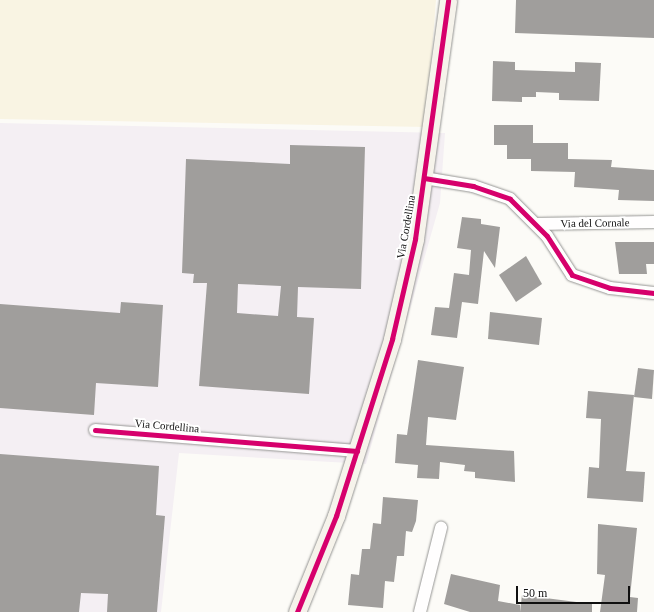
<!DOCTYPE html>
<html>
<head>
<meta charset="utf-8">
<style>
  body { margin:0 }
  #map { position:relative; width:654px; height:612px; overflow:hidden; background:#fcfbf7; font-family:Georgia,serif }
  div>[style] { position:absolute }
  .industrial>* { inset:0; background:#f4eff3 }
  .farmland>* { inset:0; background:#f9f4e3 }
  .building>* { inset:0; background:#a09e9c }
  .roads { filter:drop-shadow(0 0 1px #969694) drop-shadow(0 0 1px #969694) }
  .street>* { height:12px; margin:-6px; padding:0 6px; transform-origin:6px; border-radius:6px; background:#fffefe }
  .secondary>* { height:17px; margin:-8.5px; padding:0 8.5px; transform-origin:8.5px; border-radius:8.5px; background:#f6f3eb }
  .cycleway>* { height:5px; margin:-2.5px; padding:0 2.5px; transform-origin:2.5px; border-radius:2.5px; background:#d6006c }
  span { translate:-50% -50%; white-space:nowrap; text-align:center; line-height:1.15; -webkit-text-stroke:4px #fff; paint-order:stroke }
  .street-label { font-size:11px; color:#101010 }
  .scale { position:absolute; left:516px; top:586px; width:114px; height:18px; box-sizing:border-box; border:2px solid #101010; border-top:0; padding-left:5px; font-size:12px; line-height:14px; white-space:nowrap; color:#101010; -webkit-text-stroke:3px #fff; paint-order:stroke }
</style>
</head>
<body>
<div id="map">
  <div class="industrial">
    <div style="clip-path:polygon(0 123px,445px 133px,440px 203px,366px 464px,179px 453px,161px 612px,0 612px)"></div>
  </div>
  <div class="farmland">
    <div style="clip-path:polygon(0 0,436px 0,426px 127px,0 119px)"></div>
  </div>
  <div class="building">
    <div style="clip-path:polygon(516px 0,654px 0,654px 38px,515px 33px)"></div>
    <div style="clip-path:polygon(493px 61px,515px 62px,515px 70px,575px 72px,575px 62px,601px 63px,599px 101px,559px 100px,559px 93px,536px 92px,536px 97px,522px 97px,522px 102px,492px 101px)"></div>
    <div style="clip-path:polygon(494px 125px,533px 125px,533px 143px,568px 143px,568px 159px,612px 160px,611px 167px,654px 170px,654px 201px,618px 200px,619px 190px,574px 187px,575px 172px,531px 171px,531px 159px,507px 159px,507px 145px,494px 145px)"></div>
    <div style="clip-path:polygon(evenodd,290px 145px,365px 147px,361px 289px,298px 287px,297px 317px,314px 318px,309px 394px,199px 386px,207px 283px,193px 283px,194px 274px,182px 273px,186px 159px,290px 164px,290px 145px,238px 284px,281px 286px,278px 316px,237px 313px,238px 284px)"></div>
    <div style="clip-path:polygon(462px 217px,481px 219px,481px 224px,500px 227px,495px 268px,484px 251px,478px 304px,462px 302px,457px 338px,431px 335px,435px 307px,449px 308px,454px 273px,469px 275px,471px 250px,457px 248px)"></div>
    <div style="clip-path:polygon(615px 242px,654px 242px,654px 264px,646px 264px,647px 274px,619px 274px)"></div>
    <div style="clip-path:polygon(526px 256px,542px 284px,516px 302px,499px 275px)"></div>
    <div style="clip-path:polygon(121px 302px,163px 305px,158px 387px,96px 383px,94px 415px,0 408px,0 304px,120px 313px)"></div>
    <div style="clip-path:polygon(490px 312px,542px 318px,539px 345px,488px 339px)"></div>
    <div style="clip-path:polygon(418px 360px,464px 367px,456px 420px,428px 417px,426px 445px,514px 451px,515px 482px,475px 478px,475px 472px,464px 471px,465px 465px,440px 462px,439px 479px,417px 478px,418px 465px,395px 463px,397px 434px,407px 435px)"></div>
    <div style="clip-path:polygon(638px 368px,654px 370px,652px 399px,634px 397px)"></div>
    <div style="clip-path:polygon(588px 391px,634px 395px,626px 471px,645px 472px,643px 502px,587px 498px,589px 467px,599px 468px,601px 419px,586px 418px)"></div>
    <div style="clip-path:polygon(0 454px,159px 466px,156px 515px,165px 516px,157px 612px,107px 612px,108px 594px,81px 593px,79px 612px,0 612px)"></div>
    <div style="clip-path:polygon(383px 497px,418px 500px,416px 521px,412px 532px,406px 531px,404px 556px,397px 556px,394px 582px,385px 581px,383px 608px,348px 605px,351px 574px,359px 575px,362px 549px,370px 549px,373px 523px,381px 524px)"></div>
    <div style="clip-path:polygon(598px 524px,637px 528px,630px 597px,638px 598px,637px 612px,600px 612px,605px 575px,597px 574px)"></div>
    <div style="clip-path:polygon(451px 574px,500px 585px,498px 601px,520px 605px,520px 612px,470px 612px,444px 604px)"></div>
    <div style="clip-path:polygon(522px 595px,592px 604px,592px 612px,520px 612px)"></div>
  </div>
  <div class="roads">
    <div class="street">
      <div style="left:424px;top:178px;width:50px;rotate:9.3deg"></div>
      <div style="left:473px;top:186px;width:39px;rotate:19deg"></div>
      <div style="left:510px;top:199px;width:52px;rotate:45deg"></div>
      <div style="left:547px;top:236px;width:46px;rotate:57.3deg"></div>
      <div style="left:572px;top:275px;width:40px;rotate:18.9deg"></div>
      <div style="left:610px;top:288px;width:44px;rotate:6.5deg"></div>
      <div style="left:536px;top:224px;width:118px;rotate:-1deg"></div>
      <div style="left:95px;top:430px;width:263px;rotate:4.6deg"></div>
      <div style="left:420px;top:612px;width:87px;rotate:-76deg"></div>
    </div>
    <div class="secondary">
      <div style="left:297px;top:612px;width:104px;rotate:-67.9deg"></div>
      <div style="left:336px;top:516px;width:186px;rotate:-72.4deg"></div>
      <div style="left:392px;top:339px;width:103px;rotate:-77deg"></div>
      <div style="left:415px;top:239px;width:241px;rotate:-82.1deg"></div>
    </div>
  </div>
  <div class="cycleway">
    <div style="left:424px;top:178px;width:50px;rotate:9.3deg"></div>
    <div style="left:473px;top:186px;width:39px;rotate:19deg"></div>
    <div style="left:510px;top:199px;width:52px;rotate:45deg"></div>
    <div style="left:547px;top:236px;width:46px;rotate:57.3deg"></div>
    <div style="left:572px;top:275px;width:40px;rotate:18.9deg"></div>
    <div style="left:610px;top:288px;width:44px;rotate:6.5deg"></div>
    <div style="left:95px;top:430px;width:263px;rotate:4.6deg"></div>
    <div style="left:297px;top:612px;width:104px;rotate:-67.9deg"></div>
    <div style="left:336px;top:516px;width:186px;rotate:-72.4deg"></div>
    <div style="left:392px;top:339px;width:103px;rotate:-77deg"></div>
    <div style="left:415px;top:239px;width:241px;rotate:-82.1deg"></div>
  </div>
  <div class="street-label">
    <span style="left:595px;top:223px;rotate:-1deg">Via del Cornale</span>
    <span style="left:406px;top:227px;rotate:-80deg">Via Cordellina</span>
    <span style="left:167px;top:426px;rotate:5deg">Via Cordellina</span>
  </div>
  <div class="scale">50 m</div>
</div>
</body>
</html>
